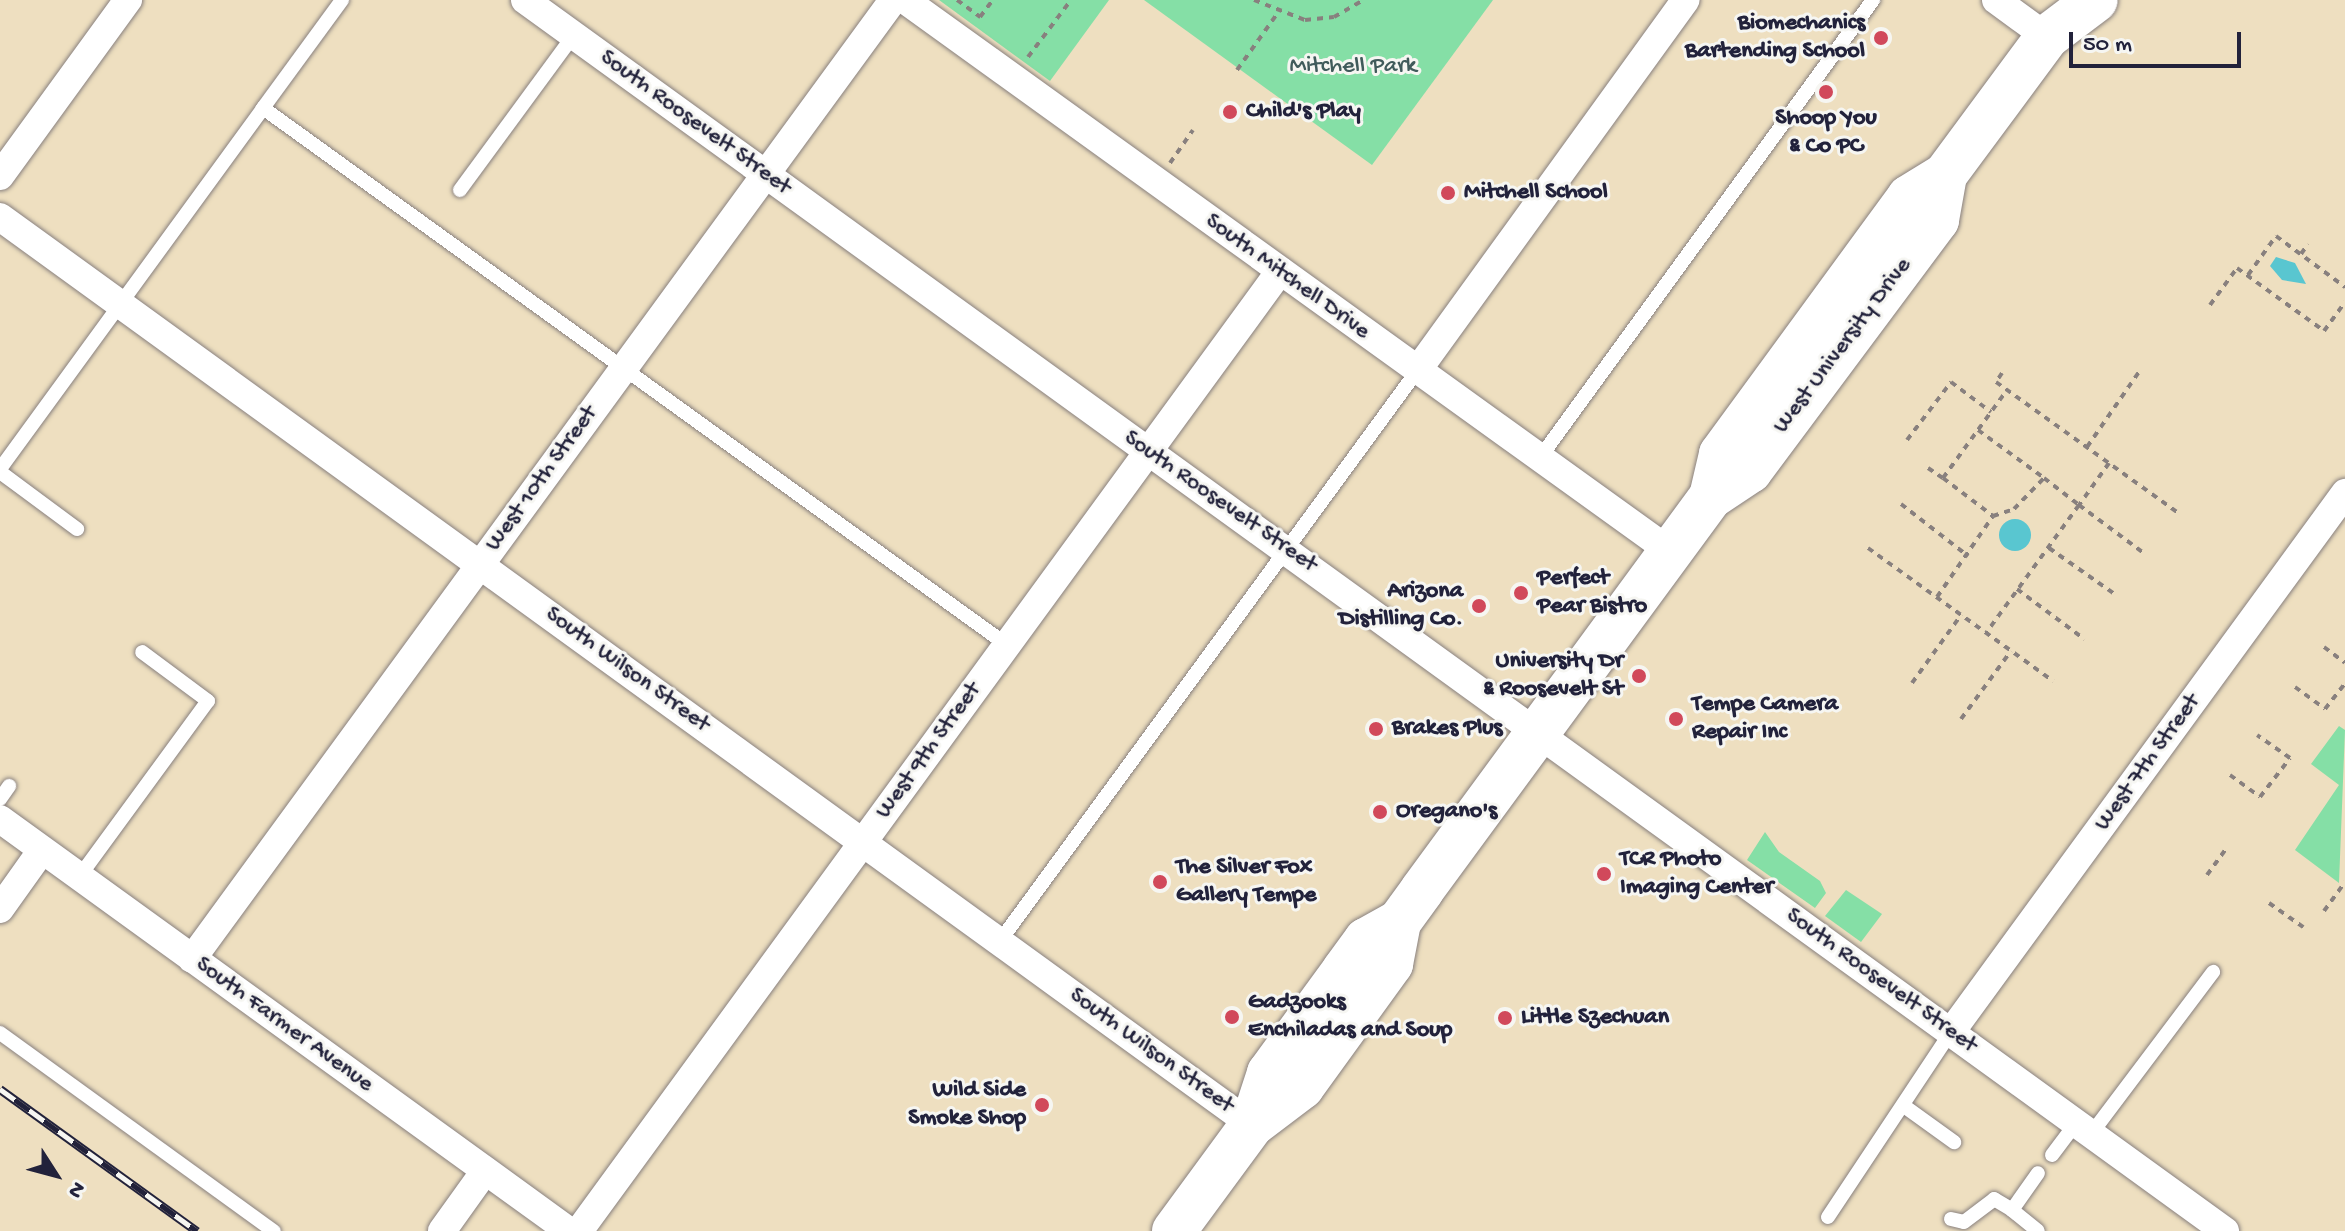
<!DOCTYPE html>
<html>
<head>
<meta charset="utf-8">
<style>
  body { margin:0 }
  #map { position:relative; width:2345px; height:1231px; overflow:hidden; background:#eedfc0; font-family:"Gochi Hand",sans-serif }
  div>[style] { position:absolute }
  .green>* { inset:0; background:#85dfa6 }
  .water>* { inset:0; background:#59c6d0 }
  .round { border-radius:50% }
  .path>* { height:4px; margin-top:-2px; transform-origin:0; background:repeating-linear-gradient(90deg,#88807e 0 6px,transparent 0 12px) }
  .roads { filter:drop-shadow(0 0 2px #88807e) drop-shadow(0 0 2px #88807e) }
  .lane>* { height:14px; margin:-7px; padding:0 7px; transform-origin:7px; border-radius:7px; background:#fff }
  .street>* { height:28px; margin:-14px; padding:0 14px; transform-origin:14px; border-radius:14px; background:#fff }
  .primary>* { height:44px; margin:-22px; padding:0 22px; transform-origin:22px; border-radius:22px; background:#fff }
  .rail>* { height:9px; margin-top:-4.5px; transform-origin:0; background:repeating-linear-gradient(90deg,#f6f6f2 0 18px,#22223b 0 36px); box-sizing:border-box; border-block:2px solid #22223b }
  .dots>* { width:22px; height:22px; translate:-50% -50%; box-sizing:border-box; border:4px solid #f6f6f2; border-radius:50% }
  span { translate:-50% -50%; white-space:nowrap; text-align:center; line-height:1.15; -webkit-text-stroke:6px #f6f6f2; paint-order:stroke }
  .poi-label { font-size:24px; color:#22223b; font-weight:700 }
  .right { translate:-100% -50%; text-align:right }
  .left { translate:0 -50%; text-align:left }
  .park-label { font-size:24px; color:#405b5b }
  .street-label { font-size:24px; color:#22223b }
  .north { position:absolute; left:16px; top:1135px; width:80px; height:80px; -webkit-text-stroke:6px #f6f6f2; paint-order:stroke; rotate:126deg; font-size:22px; font-weight:700; line-height:32px; text-align:center; color:#22223b }
  .north::after { content:''; display:block; margin:auto; width:28px; height:36px; background:#22223b; clip-path:polygon(50% 0,100% 100%,50% 72%,0 100%) }
  .scale { position:absolute; left:2069px; top:32px; width:172px; height:36px; box-sizing:border-box; border:4px solid #22223b; border-top:0; padding-left:10px; font-size:24px; line-height:28px; white-space:nowrap; color:#22223b; -webkit-text-stroke:6px #f6f6f2; paint-order:stroke }
</style>
</head>
<body>
<div id="map">
  <div class="green">
    <div style="clip-path:polygon(939px 0,1109px 0,1050px 81px)"></div>
    <div style="clip-path:polygon(1144px 0,1493px 0,1372px 165px)"></div>
    <div style="clip-path:polygon(2339px 726px,2345px 730px,2339px 883px,2295px 850px,2339px 785px,2311px 764px)"></div>
    <div style="clip-path:polygon(1765px 832px,1779px 852px,1820px 881px,1826px 893px,1815px 908px,1747px 860px)"></div>
    <div style="clip-path:polygon(1846px 890px,1882px 914px,1861px 942px,1825px 916px)"></div>
  </div>
  <div class="water">
    <div style="clip-path:polygon(2276px 257px,2295px 263px,2306px 284px,2282px 280px,2270px 266px)"></div>
    <div class="round" style="left:1999px;top:519px;width:32px;height:32px"></div>
  </div>
  <div class="path">
    <div style="left:957px;top:0;width:29px;rotate:36deg"></div>
    <div style="left:980px;top:17px;width:21px;rotate:-53deg"></div>
    <div style="left:1254px;top:0;width:55px;rotate:21.4deg"></div>
    <div style="left:1305px;top:20px;width:29px;rotate:-6deg"></div>
    <div style="left:1334px;top:17px;width:34px;rotate:-30deg"></div>
    <div style="left:1028px;top:57px;width:71px;rotate:-53deg"></div>
    <div style="left:1237px;top:70px;width:69px;rotate:-54.5deg"></div>
    <div style="left:1170px;top:163px;width:40px;rotate:-55.1deg"></div>
    <div style="left:2301px;top:254px;width:12px;rotate:-55deg"></div>
    <div style="left:2248px;top:275px;width:48px;rotate:-54.3deg"></div>
    <div style="left:2276px;top:236px;width:86px;rotate:36.5deg"></div>
    <div style="left:2210px;top:305px;width:46px;rotate:-53.9deg"></div>
    <div style="left:2237px;top:268px;width:107px;rotate:35.9deg"></div>
    <div style="left:2324px;top:331px;width:36px;rotate:-54deg"></div>
    <div style="left:2002px;top:373px;width:11px;rotate:124deg"></div>
    <div style="left:1996px;top:382px;width:223px;rotate:35.7deg"></div>
    <div style="left:1978px;top:430px;width:82px;rotate:36deg"></div>
    <div style="left:1907px;top:440px;width:73px;rotate:-52.8deg"></div>
    <div style="left:1951px;top:382px;width:50px;rotate:36.9deg"></div>
    <div style="left:2087px;top:447px;width:95px;rotate:-55.3deg"></div>
    <div style="left:2109px;top:463px;width:52px;rotate:125.5deg"></div>
    <div style="left:2079px;top:505px;width:82px;rotate:36.6deg"></div>
    <div style="left:1928px;top:468px;width:18px;rotate:34deg"></div>
    <div style="left:1943px;top:478px;width:109px;rotate:-54deg"></div>
    <div style="left:1943px;top:478px;width:63px;rotate:37.2deg"></div>
    <div style="left:1901px;top:504px;width:85px;rotate:37.8deg"></div>
    <div style="left:1868px;top:548px;width:228px;rotate:35.7deg"></div>
    <div style="left:2049px;top:548px;width:82px;rotate:35deg"></div>
    <div style="left:2017px;top:589px;width:84px;rotate:36.7deg"></div>
    <div style="left:1937px;top:597px;width:98px;rotate:-55.3deg"></div>
    <div style="left:1993px;top:516px;width:22px;rotate:-18deg"></div>
    <div style="left:2014px;top:509px;width:43px;rotate:-45.9deg"></div>
    <div style="left:2044px;top:478px;width:44px;rotate:37.6deg"></div>
    <div style="left:2079px;top:505px;width:158px;rotate:126deg"></div>
    <div style="left:2324px;top:647px;width:26px;rotate:37deg"></div>
    <div style="left:1912px;top:683px;width:84px;rotate:-54.2deg"></div>
    <div style="left:2295px;top:687px;width:37px;rotate:36deg"></div>
    <div style="left:2325px;top:709px;width:33px;rotate:-52deg"></div>
    <div style="left:1961px;top:719px;width:84px;rotate:-53.7deg"></div>
    <div style="left:2230px;top:775px;width:37px;rotate:36deg"></div>
    <div style="left:2260px;top:797px;width:49px;rotate:-52.4deg"></div>
    <div style="left:2290px;top:758px;width:40px;rotate:-145.1deg"></div>
    <div style="left:2207px;top:875px;width:34px;rotate:-54deg"></div>
    <div style="left:2269px;top:903px;width:42px;rotate:35.2deg"></div>
    <div style="left:2324px;top:911px;width:36px;rotate:-54deg"></div>
  </div>
  <div class="roads">
    <div class="lane">
      <div style="left:342px;top:0;width:134px;rotate:126.2deg"></div>
      <div style="left:263px;top:108px;width:918px;rotate:35.82deg"></div>
      <div style="left:460px;top:190px;width:192px;rotate:-53.7deg"></div>
      <div style="left:1539px;top:459px;width:568px;rotate:-53.96deg"></div>
      <div style="left:0;top:469px;width:447px;rotate:-53.9deg"></div>
      <div style="left:0;top:472px;width:96px;rotate:36.5deg"></div>
      <div style="left:0;top:799px;width:16px;rotate:-55deg"></div>
      <div style="left:79px;top:877px;width:218px;rotate:-53.8deg"></div>
      <div style="left:208px;top:701px;width:82px;rotate:-143.4deg"></div>
      <div style="left:1000px;top:941px;width:706px;rotate:-53.81deg"></div>
      <div style="left:0;top:1033px;width:338px;rotate:35.9deg"></div>
      <div style="left:1904px;top:1106px;width:62px;rotate:35.8deg"></div>
      <div style="left:2091px;top:1134px;width:203px;rotate:-53deg"></div>
      <div style="left:2052px;top:1155px;width:40px;rotate:-53deg"></div>
      <div style="left:2012px;top:1210px;width:33px;rotate:39deg"></div>
      <div style="left:1828px;top:1217px;width:222px;rotate:-56.4deg"></div>
      <div style="left:1951px;top:1219px;width:13px;rotate:13deg"></div>
      <div style="left:1964px;top:1222px;width:38px;rotate:-37deg"></div>
      <div style="left:1994px;top:1199px;width:21px;rotate:31deg"></div>
      <div style="left:2012px;top:1210px;width:45px;rotate:-54.9deg"></div>
    </div>
    <div class="street">
      <div style="left:525px;top:0;width:2099px;rotate:35.91deg"></div>
      <div style="left:905px;top:0;width:944px;rotate:35.78deg"></div>
      <div style="left:1996px;top:0;width:63px;rotate:36deg"></div>
      <div style="left:0;top:176px;width:218px;rotate:-54deg"></div>
      <div style="left:0;top:217px;width:1547px;rotate:35.95deg"></div>
      <div style="left:1417px;top:371px;width:458px;rotate:-54.1deg"></div>
      <div style="left:0;top:819px;width:702px;rotate:35.91deg"></div>
      <div style="left:0;top:909px;width:72px;rotate:-54.6deg"></div>
      <div style="left:192px;top:959px;width:1188px;rotate:-53.83deg"></div>
      <div style="left:1951px;top:1032px;width:668px;rotate:-53.83deg"></div>
      <div style="left:442px;top:1231px;width:74px;rotate:-54.4deg"></div>
      <div style="left:579px;top:1231px;width:1189px;rotate:-53.86deg"></div>
    </div>
    <div class="primary">
      <div style="left:1711px;top:497px;width:44px;rotate:-76.9deg"></div>
      <div style="left:1721px;top:454px;width:318px;rotate:-53.8deg"></div>
      <div style="left:1909px;top:197px;width:42px;rotate:-31.4deg"></div>
      <div style="left:1945px;top:175px;width:172px;rotate:-53.5deg"></div>
      <div style="left:2047px;top:37px;width:61px;rotate:-37.1deg"></div>
      <div style="left:1252px;top:1125px;width:55px;rotate:-71.9deg"></div>
      <div style="left:1269px;top:1073px;width:127px;rotate:-53.9deg"></div>
      <div style="left:1344px;top:970px;width:37px;rotate:-54deg"></div>
      <div style="left:1366px;top:940px;width:38px;rotate:-29deg"></div>
      <div style="left:1174px;top:1231px;width:132px;rotate:-53.7deg"></div>
      <div style="left:1252px;top:1125px;width:63px;rotate:-37.2deg"></div>
      <div style="left:1302px;top:1087px;width:152px;rotate:-54.1deg"></div>
      <div style="left:1391px;top:964px;width:43px;rotate:-79.2deg"></div>
      <div style="left:1399px;top:922px;width:39px;rotate:-54deg"></div>
      <div style="left:1422px;top:890px;width:488px;rotate:-53.7deg"></div>
      <div style="left:1711px;top:497px;width:47px;rotate:-33.7deg"></div>
      <div style="left:1750px;top:471px;width:313px;rotate:-53.3deg"></div>
      <div style="left:1937px;top:220px;width:46px;rotate:-79.9deg"></div>
    </div>
  </div>
  <div class="rail">
    <div style="left:0;top:1089px;width:243px;rotate:35.8deg"></div>
  </div>
  <div class="dots">
    <div style="left:1881px;top:38px;background:#d1495b"></div>
    <div style="left:1826px;top:92px;background:#d1495b"></div>
    <div style="left:1230px;top:112px;background:#d1495b"></div>
    <div style="left:1448px;top:193px;background:#d1495b"></div>
    <div style="left:1521px;top:593px;background:#d1495b"></div>
    <div style="left:1479px;top:606px;background:#d1495b"></div>
    <div style="left:1639px;top:676px;background:#d1495b"></div>
    <div style="left:1676px;top:719px;background:#d1495b"></div>
    <div style="left:1376px;top:729px;background:#d1495b"></div>
    <div style="left:1380px;top:812px;background:#d1495b"></div>
    <div style="left:1604px;top:874px;background:#d1495b"></div>
    <div style="left:1160px;top:882px;background:#d1495b"></div>
    <div style="left:1232px;top:1017px;background:#d1495b"></div>
    <div style="left:1505px;top:1018px;background:#d1495b"></div>
    <div style="left:1042px;top:1105px;background:#d1495b"></div>
  </div>
  <div class="poi-label">
    <span class="right" style="left:1865px;top:38px">Biomechanics<br>Bartending School</span>
    <span class="left" style="left:1246px;top:112px">Child's Play</span>
    <span style="left:1826px;top:133px">Shoop You<br>&amp; Co PC</span>
    <span class="left" style="left:1464px;top:193px">Mitchell School</span>
    <span class="left" style="left:1537px;top:593px">Perfect<br>Pear Bistro</span>
    <span class="right" style="left:1463px;top:606px">Arizona<br>Distilling Co.</span>
    <span class="right" style="left:1623px;top:676px">University Dr<br>&amp; Roosevelt St</span>
    <span class="left" style="left:1692px;top:719px">Tempe Camera<br>Repair Inc</span>
    <span class="left" style="left:1392px;top:729px">Brakes Plus</span>
    <span class="left" style="left:1396px;top:812px">Oregano's</span>
    <span class="left" style="left:1620px;top:874px">TCR Photo<br>Imaging Center</span>
    <span class="left" style="left:1176px;top:882px">The Silver Fox<br>Gallery Tempe</span>
    <span class="left" style="left:1248px;top:1017px">Gadzooks<br>Enchiladas and Soup</span>
    <span class="left" style="left:1521px;top:1018px">Little Szechuan</span>
    <span class="right" style="left:1026px;top:1105px">Wild Side<br>Smoke Shop</span>
  </div>
  <div class="park-label">
    <span style="left:1353px;top:67px">Mitchell Park</span>
  </div>
  <div class="street-label">
    <span style="left:695px;top:123px;rotate:36deg">South Roosevelt Street</span>
    <span style="left:1287px;top:277px;rotate:36deg">South Mitchell Drive</span>
    <span style="left:1843px;top:346px;rotate:-53deg">West University Drive</span>
    <span style="left:542px;top:479px;rotate:-54deg">West 10th Street</span>
    <span style="left:1220px;top:502px;rotate:35deg">South Roosevelt Street</span>
    <span style="left:627px;top:670px;rotate:36deg">South Wilson Street</span>
    <span style="left:929px;top:751px;rotate:-54deg">West 9th Street</span>
    <span style="left:2148px;top:763px;rotate:-54deg">West 7th Street</span>
    <span style="left:1881px;top:981px;rotate:36deg">South Roosevelt Street</span>
    <span style="left:284px;top:1025px;rotate:36deg">South Farmer Avenue</span>
    <span style="left:1151px;top:1051px;rotate:36deg">South Wilson Street</span>
  </div>
  <div class="north">N</div>
  <div class="scale">50 m</div>
</div>
</body>
</html>
